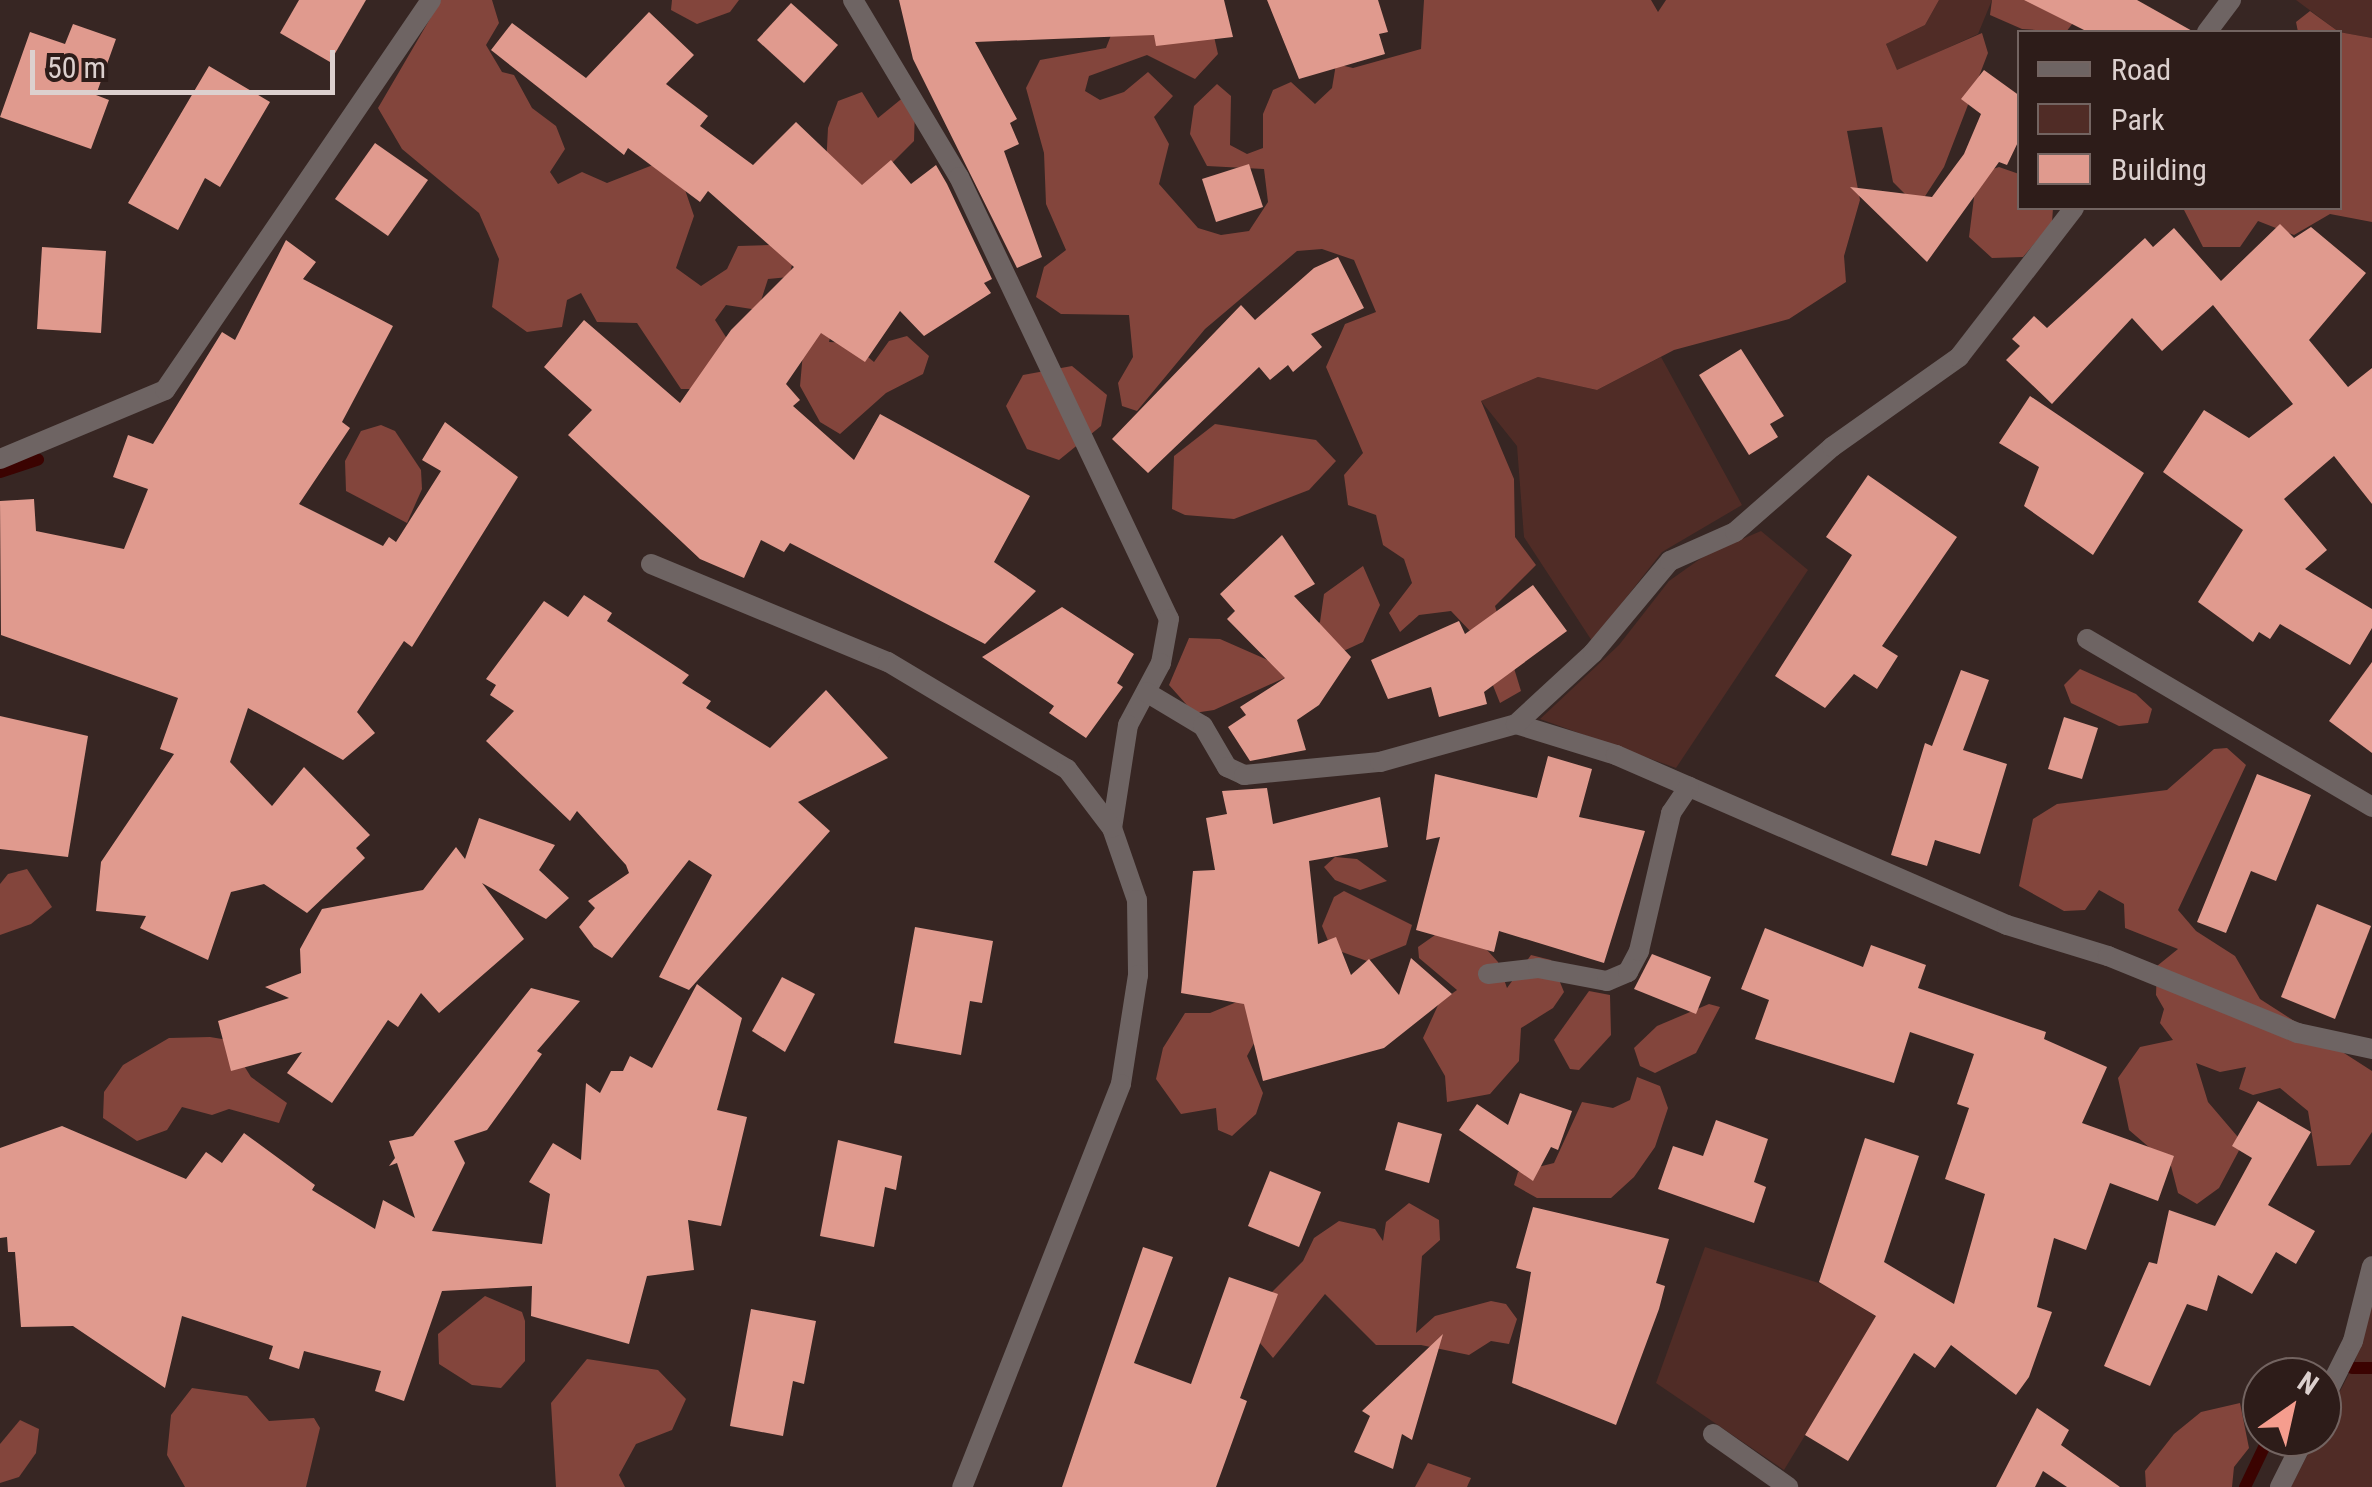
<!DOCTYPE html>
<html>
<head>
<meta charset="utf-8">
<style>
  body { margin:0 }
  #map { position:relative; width:2372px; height:1487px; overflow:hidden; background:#372623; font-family:"Roboto Condensed",sans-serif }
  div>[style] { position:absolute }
  .green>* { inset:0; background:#502c26 }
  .forest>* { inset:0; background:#83453c }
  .stream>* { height:12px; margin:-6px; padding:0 6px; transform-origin:6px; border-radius:6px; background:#3b0301 }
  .building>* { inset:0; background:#e09a8e }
  .street>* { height:20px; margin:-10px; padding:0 10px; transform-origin:10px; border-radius:10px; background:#6e6463 }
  span { translate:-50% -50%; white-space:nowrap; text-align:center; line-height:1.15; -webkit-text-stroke:10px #2d1c19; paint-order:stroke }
  .legend { position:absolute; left:2017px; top:30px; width:325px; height:180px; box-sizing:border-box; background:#2d1c19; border:2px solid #736461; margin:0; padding:12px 18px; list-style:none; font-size:30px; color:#dcd0ce }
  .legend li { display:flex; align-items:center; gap:20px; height:50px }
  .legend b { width:50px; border:2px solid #736461 }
  .north { position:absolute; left:2242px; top:1357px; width:100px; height:100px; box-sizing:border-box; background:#2d1c19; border:2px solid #736461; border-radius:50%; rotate:34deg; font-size:28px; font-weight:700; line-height:40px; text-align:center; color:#dcd0ce }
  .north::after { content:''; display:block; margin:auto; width:35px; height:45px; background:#f59d8e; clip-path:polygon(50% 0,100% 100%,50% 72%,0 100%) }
  .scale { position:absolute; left:30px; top:50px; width:305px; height:45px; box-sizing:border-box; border:5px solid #dcd0ce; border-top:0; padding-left:12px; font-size:30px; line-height:35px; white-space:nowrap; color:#dcd0ce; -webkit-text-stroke:8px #2d1c19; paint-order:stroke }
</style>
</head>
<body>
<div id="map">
  <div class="green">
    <div style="clip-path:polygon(1939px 0,1992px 0,1978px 34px,1897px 71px,1886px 44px,1925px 25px)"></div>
    <div style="clip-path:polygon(2296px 0,2372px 0,2372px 38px,2339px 32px)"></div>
    <div style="clip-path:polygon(1661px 357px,1742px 505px,1662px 552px,1592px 641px,1524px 537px,1517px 446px,1481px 401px,1538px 377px,1597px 390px)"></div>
    <div style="clip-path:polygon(1761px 531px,1808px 570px,1676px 768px,1540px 719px,1619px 645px,1669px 581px,1707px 554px)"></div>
    <div style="clip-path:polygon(1705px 1247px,1822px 1284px,1877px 1317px,1784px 1470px,1656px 1383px)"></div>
    <div style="clip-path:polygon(2372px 1294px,2372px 1487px,2291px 1487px,2355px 1362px)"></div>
  </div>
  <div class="forest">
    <div style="clip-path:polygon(441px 0,492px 0,499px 23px,486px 45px,502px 72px,514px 75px,532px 108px,556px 126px,565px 149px,550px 172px,558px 184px,582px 172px,607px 183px,658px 163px,681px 178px,694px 216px,676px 268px,701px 286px,727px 269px,738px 246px,770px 245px,793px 261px,789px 277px,768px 279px,758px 310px,726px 305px,715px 320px,731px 345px,697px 389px,681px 389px,637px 323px,597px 322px,581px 293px,567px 300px,562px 327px,527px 332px,492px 307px,499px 259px,479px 213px,402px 149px,378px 108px)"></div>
    <div style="clip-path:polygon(672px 0,739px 0,730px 12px,697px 24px,671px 10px)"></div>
    <div style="clip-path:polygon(1424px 0,1651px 0,1658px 12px,1666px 0,1939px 0,1925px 25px,1886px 44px,1897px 70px,1982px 33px,1988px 53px,1944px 167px,1918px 207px,1893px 182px,1882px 127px,1847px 131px,1860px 200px,1844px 256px,1846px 282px,1789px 319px,1674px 350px,1597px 390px,1538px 377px,1481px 401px,1514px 479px,1515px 537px,1536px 565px,1495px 606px,1521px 691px,1500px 703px,1472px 633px,1451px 611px,1419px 615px,1400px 632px,1389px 613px,1412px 583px,1404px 559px,1383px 545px,1376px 515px,1348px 505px,1344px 475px,1363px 453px,1326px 367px,1345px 324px,1376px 312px,1354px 260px,1322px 249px,1297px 251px,1205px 329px,1137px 411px,1122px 406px,1118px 383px,1133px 357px,1129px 315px,1061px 314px,1036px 297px,1044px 267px,1066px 250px,1046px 204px,1044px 153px,1026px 88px,1040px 60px,1106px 48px,1115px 25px,1208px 10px,1218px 54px,1195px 79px,1147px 55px,1089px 76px,1085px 91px,1100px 100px,1124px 92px,1148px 72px,1173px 96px,1154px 117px,1169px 144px,1159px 184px,1198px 228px,1221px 235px,1249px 231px,1268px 202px,1264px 169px,1207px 166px,1190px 134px,1194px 106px,1217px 84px,1231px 96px,1230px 145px,1247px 154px,1263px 148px,1263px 114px,1273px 90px,1291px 82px,1315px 104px,1332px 88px,1336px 64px,1353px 68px,1421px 49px)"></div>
    <div style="clip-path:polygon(1992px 0,2072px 0,2076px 19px,2066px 32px,2022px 29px,1990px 15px)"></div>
    <div style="clip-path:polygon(2310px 11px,2339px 32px,2372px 38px,2372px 222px,2330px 214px,2294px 235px,2258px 221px,2240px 247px,2203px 247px,2183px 208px,2340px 208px,2340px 32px,2298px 32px,2296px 22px)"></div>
    <div style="clip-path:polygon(862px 92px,878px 118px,905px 96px,915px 109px,914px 141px,878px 177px,870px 203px,825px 186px,828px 128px,838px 101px)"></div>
    <div style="clip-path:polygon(1999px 167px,2019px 174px,2020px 208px,2053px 208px,2052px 223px,2023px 257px,1992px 258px,1969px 237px,1977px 174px)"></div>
    <div style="clip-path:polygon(833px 325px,829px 342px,851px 343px,874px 362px,889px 341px,907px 336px,929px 356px,923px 374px,886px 393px,840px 434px,820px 422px,800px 386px,805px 330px)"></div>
    <div style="clip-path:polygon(1072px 366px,1107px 395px,1101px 426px,1059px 460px,1027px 449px,1006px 406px,1023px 375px)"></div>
    <div style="clip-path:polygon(1215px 424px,1316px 440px,1336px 461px,1309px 490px,1234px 519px,1185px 515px,1172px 509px,1174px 456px)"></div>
    <div style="clip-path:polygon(381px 425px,395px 431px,421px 470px,422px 489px,407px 523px,346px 491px,345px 461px,361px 431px)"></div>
    <div style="clip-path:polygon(1363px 566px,1380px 605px,1363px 642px,1214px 710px,1194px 713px,1169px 685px,1189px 638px,1220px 639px,1270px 661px,1320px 622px,1324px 594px)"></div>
    <div style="clip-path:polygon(2080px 669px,2136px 694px,2152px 709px,2148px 723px,2119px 726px,2071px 703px,2064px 685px)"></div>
    <div style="clip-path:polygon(2227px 748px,2246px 765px,2178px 910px,2196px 931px,2235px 956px,2260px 999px,2372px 1071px,2372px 1132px,2350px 1165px,2317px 1166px,2308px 1111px,2280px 1088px,2253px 1095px,2239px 1089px,2246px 1067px,2220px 1072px,2196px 1063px,2208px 1102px,2243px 1143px,2219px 1188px,2197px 1204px,2178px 1193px,2171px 1166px,2129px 1130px,2118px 1078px,2140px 1047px,2173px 1040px,2160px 1023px,2164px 1009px,2156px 995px,2157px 966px,2178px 949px,2125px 928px,2124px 904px,2099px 890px,2085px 910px,2064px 911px,2019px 886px,2033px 819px,2057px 804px,2167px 790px,2214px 749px)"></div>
    <div style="clip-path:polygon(1335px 857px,1357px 859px,1387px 881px,1360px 890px,1335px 880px,1324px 867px)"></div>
    <div style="clip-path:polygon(27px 869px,52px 907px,31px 924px,0 935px,0 884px,8px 874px)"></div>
    <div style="clip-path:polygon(1344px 891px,1412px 925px,1406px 945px,1367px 961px,1331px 948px,1322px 926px,1334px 897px)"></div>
    <div style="clip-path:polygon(1445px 928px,1477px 939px,1498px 962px,1507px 988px,1531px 955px,1551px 960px,1564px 992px,1553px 1008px,1521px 1028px,1519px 1061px,1490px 1094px,1447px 1102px,1445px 1076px,1423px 1038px,1439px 1003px,1457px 990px,1419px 958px,1418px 947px)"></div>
    <div style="clip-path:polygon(1589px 991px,1610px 995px,1611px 1035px,1579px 1070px,1570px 1069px,1554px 1040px)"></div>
    <div style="clip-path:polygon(1244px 999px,1263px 1027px,1247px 1056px,1263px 1093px,1256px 1114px,1232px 1136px,1218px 1130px,1216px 1108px,1181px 1114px,1156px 1079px,1163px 1048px,1185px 1013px,1210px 1013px)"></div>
    <div style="clip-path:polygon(1709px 1004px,1720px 1007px,1696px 1053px,1655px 1073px,1640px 1066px,1634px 1048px,1657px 1026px)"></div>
    <div style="clip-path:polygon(210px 1037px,228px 1040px,251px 1077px,287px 1103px,279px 1123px,229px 1109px,212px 1115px,182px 1107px,167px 1130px,137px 1141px,103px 1118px,104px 1092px,123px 1065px,169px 1038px)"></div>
    <div style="clip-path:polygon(1637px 1077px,1660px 1086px,1668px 1108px,1655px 1147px,1634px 1177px,1611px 1198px,1537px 1198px,1514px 1185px,1518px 1172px,1554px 1163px,1582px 1102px,1613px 1108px,1630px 1100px)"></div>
    <div style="clip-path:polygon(1409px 1203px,1439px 1220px,1440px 1240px,1422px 1256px,1416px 1333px,1435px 1316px,1491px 1301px,1506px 1304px,1517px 1319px,1509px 1344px,1491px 1341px,1469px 1355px,1421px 1345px,1376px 1345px,1325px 1294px,1273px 1358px,1253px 1335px,1263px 1301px,1303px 1261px,1314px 1238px,1339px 1221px,1375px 1229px,1383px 1241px,1386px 1222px)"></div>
    <div style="clip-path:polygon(485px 1296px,522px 1312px,525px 1321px,525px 1361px,501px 1388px,472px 1385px,439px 1364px,438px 1334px)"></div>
    <div style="clip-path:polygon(587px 1359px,658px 1370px,686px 1399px,672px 1430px,636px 1444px,619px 1475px,625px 1487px,556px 1487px,551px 1403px)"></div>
    <div style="clip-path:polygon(192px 1388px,247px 1396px,269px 1421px,314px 1418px,320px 1428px,306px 1487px,185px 1487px,167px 1455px,171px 1415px)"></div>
    <div style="clip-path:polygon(2240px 1403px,2249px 1448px,2234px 1467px,2232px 1487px,2146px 1487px,2145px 1471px,2174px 1434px,2201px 1412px)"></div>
    <div style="clip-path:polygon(20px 1420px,39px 1429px,36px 1453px,19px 1477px,0 1483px,0 1444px)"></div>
    <div style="clip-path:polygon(1428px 1463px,1471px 1478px,1467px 1487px,1415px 1487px)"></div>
  </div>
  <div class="stream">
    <div style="left:0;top:472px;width:40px;rotate:-18deg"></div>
    <div style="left:2352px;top:1368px;width:20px"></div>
    <div style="left:2296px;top:1377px;width:1px;rotate:-45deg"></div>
    <div style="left:2245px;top:1487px;width:55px;rotate:-64.4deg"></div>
  </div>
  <div class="building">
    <div style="clip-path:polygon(299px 0,366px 0,330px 62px,280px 33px)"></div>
    <div style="clip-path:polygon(899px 0,1224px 0,1233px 37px,1156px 46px,1154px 35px,975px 42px,1017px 119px,1010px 123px,1019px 144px,1004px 151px,1042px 257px,1017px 268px,913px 59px)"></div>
    <div style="clip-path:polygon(1267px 0,1378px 0,1388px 32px,1379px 34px,1385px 54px,1299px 79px)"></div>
    <div style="clip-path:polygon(2024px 0,2137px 0,2194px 32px,2088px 32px)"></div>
    <div style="clip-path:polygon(791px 3px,838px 45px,804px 83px,757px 40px)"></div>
    <div style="clip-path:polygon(649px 12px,694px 55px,666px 84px,708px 116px,700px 126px,753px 165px,796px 122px,862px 185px,891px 160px,911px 184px,936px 165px,947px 184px,992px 279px,984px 283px,991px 293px,924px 336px,900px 311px,865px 362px,821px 333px,786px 384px,800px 400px,793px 406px,854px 460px,880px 414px,1030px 496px,994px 562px,1036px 591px,985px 644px,790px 543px,784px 552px,761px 540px,744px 578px,700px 559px,568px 435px,592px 410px,544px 367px,584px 320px,680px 403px,731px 330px,794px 267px,708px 191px,700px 202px,628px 148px,624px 155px,491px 50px,512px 23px,586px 78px)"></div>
    <div style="clip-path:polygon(73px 24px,116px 39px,96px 95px,109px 100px,91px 149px,0 117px,30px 32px,65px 44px)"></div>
    <div style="clip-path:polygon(209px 66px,270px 102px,220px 187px,205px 178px,178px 230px,128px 203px)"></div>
    <div style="clip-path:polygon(1984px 70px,2020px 96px,2020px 138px,2007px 165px,1999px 162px,1927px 262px,1850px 187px,1932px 197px,1964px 154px,1981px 114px,1961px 99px)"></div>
    <div style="clip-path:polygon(375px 143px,428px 180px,388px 236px,335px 199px)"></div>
    <div style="clip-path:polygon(1249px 164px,1263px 207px,1216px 222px,1202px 179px)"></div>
    <div style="clip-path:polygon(2280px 224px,2294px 238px,2311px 227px,2366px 273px,2309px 340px,2348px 387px,2372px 368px,2372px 504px,2334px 456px,2284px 499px,2327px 550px,2305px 569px,2372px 609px,2372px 628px,2350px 665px,2280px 624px,2270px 639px,2259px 632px,2253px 642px,2198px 602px,2243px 530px,2163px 472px,2204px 410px,2249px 438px,2293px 404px,2213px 305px,2162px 351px,2132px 318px,2052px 404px,2006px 360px,2020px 346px,2012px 339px,2034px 316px,2047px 328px,2145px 238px,2153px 247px,2174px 228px,2221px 281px)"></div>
    <div style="clip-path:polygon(286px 240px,316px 262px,303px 279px,393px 326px,342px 422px,350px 428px,299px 504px,383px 546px,389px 537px,396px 542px,441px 471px,422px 460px,445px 422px,518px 477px,412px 647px,404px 641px,357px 712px,375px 733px,343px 760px,248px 708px,230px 762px,272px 806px,304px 767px,370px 835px,356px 848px,365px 858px,307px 913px,264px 884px,231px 892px,208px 960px,140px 928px,146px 916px,96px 911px,101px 862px,174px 754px,160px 749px,178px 698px,1px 635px,0 501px,34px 499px,36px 531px,124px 549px,148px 489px,113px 477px,128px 435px,153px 444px,222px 332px,235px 340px)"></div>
    <div style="clip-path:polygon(42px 247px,106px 251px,101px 333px,37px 329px)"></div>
    <div style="clip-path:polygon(1338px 257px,1364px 308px,1311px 334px,1322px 347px,1293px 372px,1288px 365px,1270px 380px,1259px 367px,1148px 473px,1112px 439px,1241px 305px,1255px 320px,1314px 268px)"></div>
    <div style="clip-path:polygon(1741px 349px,1784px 416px,1770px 424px,1778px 437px,1749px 455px,1699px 375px)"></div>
    <div style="clip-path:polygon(2030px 396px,2144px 473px,2093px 555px,2024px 506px,2039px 467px,1999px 443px)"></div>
    <div style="clip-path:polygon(1868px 475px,1957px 537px,1882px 646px,1898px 656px,1877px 689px,1854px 674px,1825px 708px,1775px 676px,1852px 555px,1826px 537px)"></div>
    <div style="clip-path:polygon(1282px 535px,1315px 584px,1294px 596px,1351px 657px,1319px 705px,1297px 720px,1306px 750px,1250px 761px,1228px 727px,1246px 715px,1240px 707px,1285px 678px,1227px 619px,1235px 611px,1220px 594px)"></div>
    <div style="clip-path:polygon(1533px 585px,1567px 631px,1484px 692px,1487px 704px,1439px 717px,1431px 687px,1388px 699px,1371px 660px,1459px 621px,1465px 634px)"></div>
    <div style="clip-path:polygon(584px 595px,612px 613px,607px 621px,689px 675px,682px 683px,711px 701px,706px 708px,770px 748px,826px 690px,888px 758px,798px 802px,830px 831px,689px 990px,659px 977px,712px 875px,689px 860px,612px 958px,594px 947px,579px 927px,595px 908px,588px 901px,629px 873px,626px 865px,577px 811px,570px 821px,486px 741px,514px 711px,490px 695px,496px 685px,486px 679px,544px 601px,568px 617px)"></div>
    <div style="clip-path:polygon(1062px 607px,1134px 654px,1117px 683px,1123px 687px,1086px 738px,1049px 713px,1054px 706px,982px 657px)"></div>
    <div style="clip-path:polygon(2372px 662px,2372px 753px,2329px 721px)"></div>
    <div style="clip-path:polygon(1961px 670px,1989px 680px,1963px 750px,2007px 764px,1980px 854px,1935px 840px,1927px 866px,1891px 855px,1925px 743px,1932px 746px)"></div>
    <div style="clip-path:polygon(0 716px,88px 736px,68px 857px,0 849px)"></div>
    <div style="clip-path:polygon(2064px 717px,2098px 728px,2082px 779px,2048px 769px)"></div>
    <div style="clip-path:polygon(1548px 756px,1592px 769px,1579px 817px,1645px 831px,1604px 963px,1499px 931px,1494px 952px,1416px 930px,1440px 837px,1426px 840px,1435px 774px,1537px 798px)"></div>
    <div style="clip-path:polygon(2257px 774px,2311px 795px,2276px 881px,2251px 871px,2226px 933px,2197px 922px)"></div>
    <div style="clip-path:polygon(1267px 788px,1273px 824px,1380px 797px,1388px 847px,1309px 861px,1318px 944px,1336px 937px,1351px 975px,1369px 959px,1399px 995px,1411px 958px,1452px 994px,1384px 1048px,1263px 1081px,1244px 1004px,1181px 993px,1193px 871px,1215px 870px,1206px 818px,1227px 814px,1222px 791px)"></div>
    <div style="clip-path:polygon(479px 818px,555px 845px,539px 870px,569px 898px,546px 919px,482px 883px,524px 939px,439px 1013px,421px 993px,398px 1027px,388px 1020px,332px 1103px,287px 1073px,302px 1052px,231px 1071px,218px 1021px,289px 998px,265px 987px,301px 973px,300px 949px,322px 909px,423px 890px,456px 847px,465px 859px)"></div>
    <div style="clip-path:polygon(2317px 904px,2371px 926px,2335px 1019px,2281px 997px)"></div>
    <div style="clip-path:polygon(915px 927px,993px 941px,982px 1003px,970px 1001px,961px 1055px,894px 1043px)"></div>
    <div style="clip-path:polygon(1765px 928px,1863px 967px,1871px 945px,1926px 965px,1918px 988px,2046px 1032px,2044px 1039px,2107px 1067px,2082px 1123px,2174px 1156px,2158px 1201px,2110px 1183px,2086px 1250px,2054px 1238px,2037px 1307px,2052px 1312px,2029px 1377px,2016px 1395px,1951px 1345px,1935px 1368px,1914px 1353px,1848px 1461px,1805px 1435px,1876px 1316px,1819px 1282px,1865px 1138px,1919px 1156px,1884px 1262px,1954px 1304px,1985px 1194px,1945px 1179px,1969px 1108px,1957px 1104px,1974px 1054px,1910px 1032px,1894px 1083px,1755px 1039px,1769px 1000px,1741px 989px)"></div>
    <div style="clip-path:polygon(1652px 954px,1711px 977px,1696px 1014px,1634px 989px)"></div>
    <div style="clip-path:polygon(782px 977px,815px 994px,785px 1052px,752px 1031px)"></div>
    <div style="clip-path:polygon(697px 984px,742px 1018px,717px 1110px,747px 1117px,721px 1226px,688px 1220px,694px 1270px,647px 1276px,629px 1344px,531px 1316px,532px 1286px,442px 1291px,404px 1401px,375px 1391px,381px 1371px,304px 1351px,299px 1369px,269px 1359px,273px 1346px,182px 1316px,165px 1388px,73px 1326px,21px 1327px,15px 1252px,8px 1252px,7px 1237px,0 1238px,0 1148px,62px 1126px,186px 1179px,206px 1152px,222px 1163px,244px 1133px,315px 1185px,312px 1190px,375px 1229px,383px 1200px,415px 1218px,397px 1163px,389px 1166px,395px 1158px,389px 1141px,413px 1136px,531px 988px,580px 1001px,537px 1051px,542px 1054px,487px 1130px,454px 1141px,465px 1163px,432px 1231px,542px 1244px,550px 1194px,529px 1182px,553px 1143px,581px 1160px,586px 1083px,600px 1093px,611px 1071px,623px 1071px,630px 1056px,652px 1068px)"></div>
    <div style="clip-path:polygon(1520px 1093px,1572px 1111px,1558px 1150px,1551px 1147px,1533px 1181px,1459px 1130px,1477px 1104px,1508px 1125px)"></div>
    <div style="clip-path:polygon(2258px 1101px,2311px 1132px,2268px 1205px,2315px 1231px,2296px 1264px,2276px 1252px,2252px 1294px,2218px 1275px,2207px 1311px,2187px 1304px,2150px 1386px,2104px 1366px,2149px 1262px,2157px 1264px,2169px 1210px,2215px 1226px,2252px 1158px,2232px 1146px)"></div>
    <div style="clip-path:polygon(1716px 1120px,1768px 1139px,1754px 1182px,1766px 1187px,1754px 1223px,1658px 1189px,1673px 1146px,1703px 1156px)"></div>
    <div style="clip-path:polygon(1398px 1122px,1442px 1134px,1429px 1183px,1385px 1170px)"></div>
    <div style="clip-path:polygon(838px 1140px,902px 1156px,896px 1190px,885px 1187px,874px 1247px,820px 1236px)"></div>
    <div style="clip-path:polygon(1270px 1171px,1321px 1192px,1299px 1247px,1248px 1226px)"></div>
    <div style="clip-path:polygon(1533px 1207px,1669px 1239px,1656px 1283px,1665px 1286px,1659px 1309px,1616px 1425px,1512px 1383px,1531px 1272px,1516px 1268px)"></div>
    <div style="clip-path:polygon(1143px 1247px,1173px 1257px,1134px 1363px,1191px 1384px,1229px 1277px,1278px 1294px,1240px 1398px,1247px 1401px,1216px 1487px,1062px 1487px)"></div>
    <div style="clip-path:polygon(751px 1309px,816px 1321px,804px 1384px,793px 1381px,783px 1436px,730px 1426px)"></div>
    <div style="clip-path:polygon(1443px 1334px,1412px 1440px,1402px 1434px,1393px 1469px,1354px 1452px,1370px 1416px,1362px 1411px)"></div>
    <div style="clip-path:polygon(2037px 1408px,2069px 1430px,2061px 1445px,2120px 1487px,2067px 1487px,2043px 1471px,2035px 1487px,1996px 1487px)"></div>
  </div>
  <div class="street">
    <div style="left:853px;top:0;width:206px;rotate:59.1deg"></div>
    <div style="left:959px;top:177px;width:489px;rotate:64.6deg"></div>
    <div style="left:1169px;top:619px;width:45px;rotate:100.3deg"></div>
    <div style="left:1161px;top:663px;width:70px;rotate:118deg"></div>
    <div style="left:1128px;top:725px;width:104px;rotate:98.8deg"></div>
    <div style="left:1112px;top:828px;width:76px;rotate:70.9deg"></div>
    <div style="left:1137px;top:900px;width:75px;rotate:89.2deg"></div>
    <div style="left:1138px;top:975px;width:110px;rotate:98.9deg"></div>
    <div style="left:1121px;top:1084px;width:433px;rotate:111.5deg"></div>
    <div style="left:2207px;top:32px;width:40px;rotate:-53deg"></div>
    <div style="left:0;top:459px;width:179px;rotate:-22.7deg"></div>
    <div style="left:165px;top:390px;width:472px;rotate:-55.7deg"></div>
    <div style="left:651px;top:564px;width:256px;rotate:22.5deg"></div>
    <div style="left:888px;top:662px;width:209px;rotate:30.9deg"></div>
    <div style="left:1067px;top:769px;width:74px;rotate:52.7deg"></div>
    <div style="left:2087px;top:639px;width:331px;rotate:30.5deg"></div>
    <div style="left:1146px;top:692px;width:66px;rotate:30.8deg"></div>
    <div style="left:1203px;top:726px;width:48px;rotate:59.7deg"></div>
    <div style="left:1227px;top:767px;width:19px;rotate:25deg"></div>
    <div style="left:1244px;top:775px;width:137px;rotate:-5.5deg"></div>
    <div style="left:1380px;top:762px;width:141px;rotate:-15.6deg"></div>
    <div style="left:1516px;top:724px;width:105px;rotate:17.2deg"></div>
    <div style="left:1616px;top:755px;width:426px;rotate:23.5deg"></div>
    <div style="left:2007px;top:925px;width:106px;rotate:17.1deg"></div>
    <div style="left:2108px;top:956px;width:205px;rotate:22.1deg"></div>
    <div style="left:2298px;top:1033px;width:76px;rotate:12.2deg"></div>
    <div style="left:1516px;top:724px;width:105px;rotate:-42.7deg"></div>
    <div style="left:1593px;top:653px;width:120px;rotate:-50.1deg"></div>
    <div style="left:1670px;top:561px;width:71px;rotate:-24deg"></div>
    <div style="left:1735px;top:532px;width:129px;rotate:-41.2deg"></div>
    <div style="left:1832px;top:447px;width:156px;rotate:-35.3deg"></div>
    <div style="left:1959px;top:357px;width:188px;rotate:-52.3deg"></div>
    <div style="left:1488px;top:974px;width:50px;rotate:-6.8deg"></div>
    <div style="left:1538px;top:968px;width:70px;rotate:10.7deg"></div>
    <div style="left:1607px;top:981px;width:23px;rotate:-23deg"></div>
    <div style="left:1628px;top:972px;width:24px;rotate:-62deg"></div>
    <div style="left:1639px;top:951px;width:142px;rotate:-76.9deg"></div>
    <div style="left:1671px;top:813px;width:32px;rotate:-56deg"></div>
    <div style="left:2322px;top:1403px;width:69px;rotate:-63.4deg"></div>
    <div style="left:2353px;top:1341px;width:77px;rotate:-75.8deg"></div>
    <div style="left:1713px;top:1434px;width:92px;rotate:35.2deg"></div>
    <div style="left:2280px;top:1487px;width:56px;rotate:-63.4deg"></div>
  </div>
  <ul class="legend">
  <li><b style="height:12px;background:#6e6463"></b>Road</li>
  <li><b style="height:28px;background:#502c26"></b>Park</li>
  <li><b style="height:28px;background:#e09a8e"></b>Building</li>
  </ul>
  <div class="north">N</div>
  <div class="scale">50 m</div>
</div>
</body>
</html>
